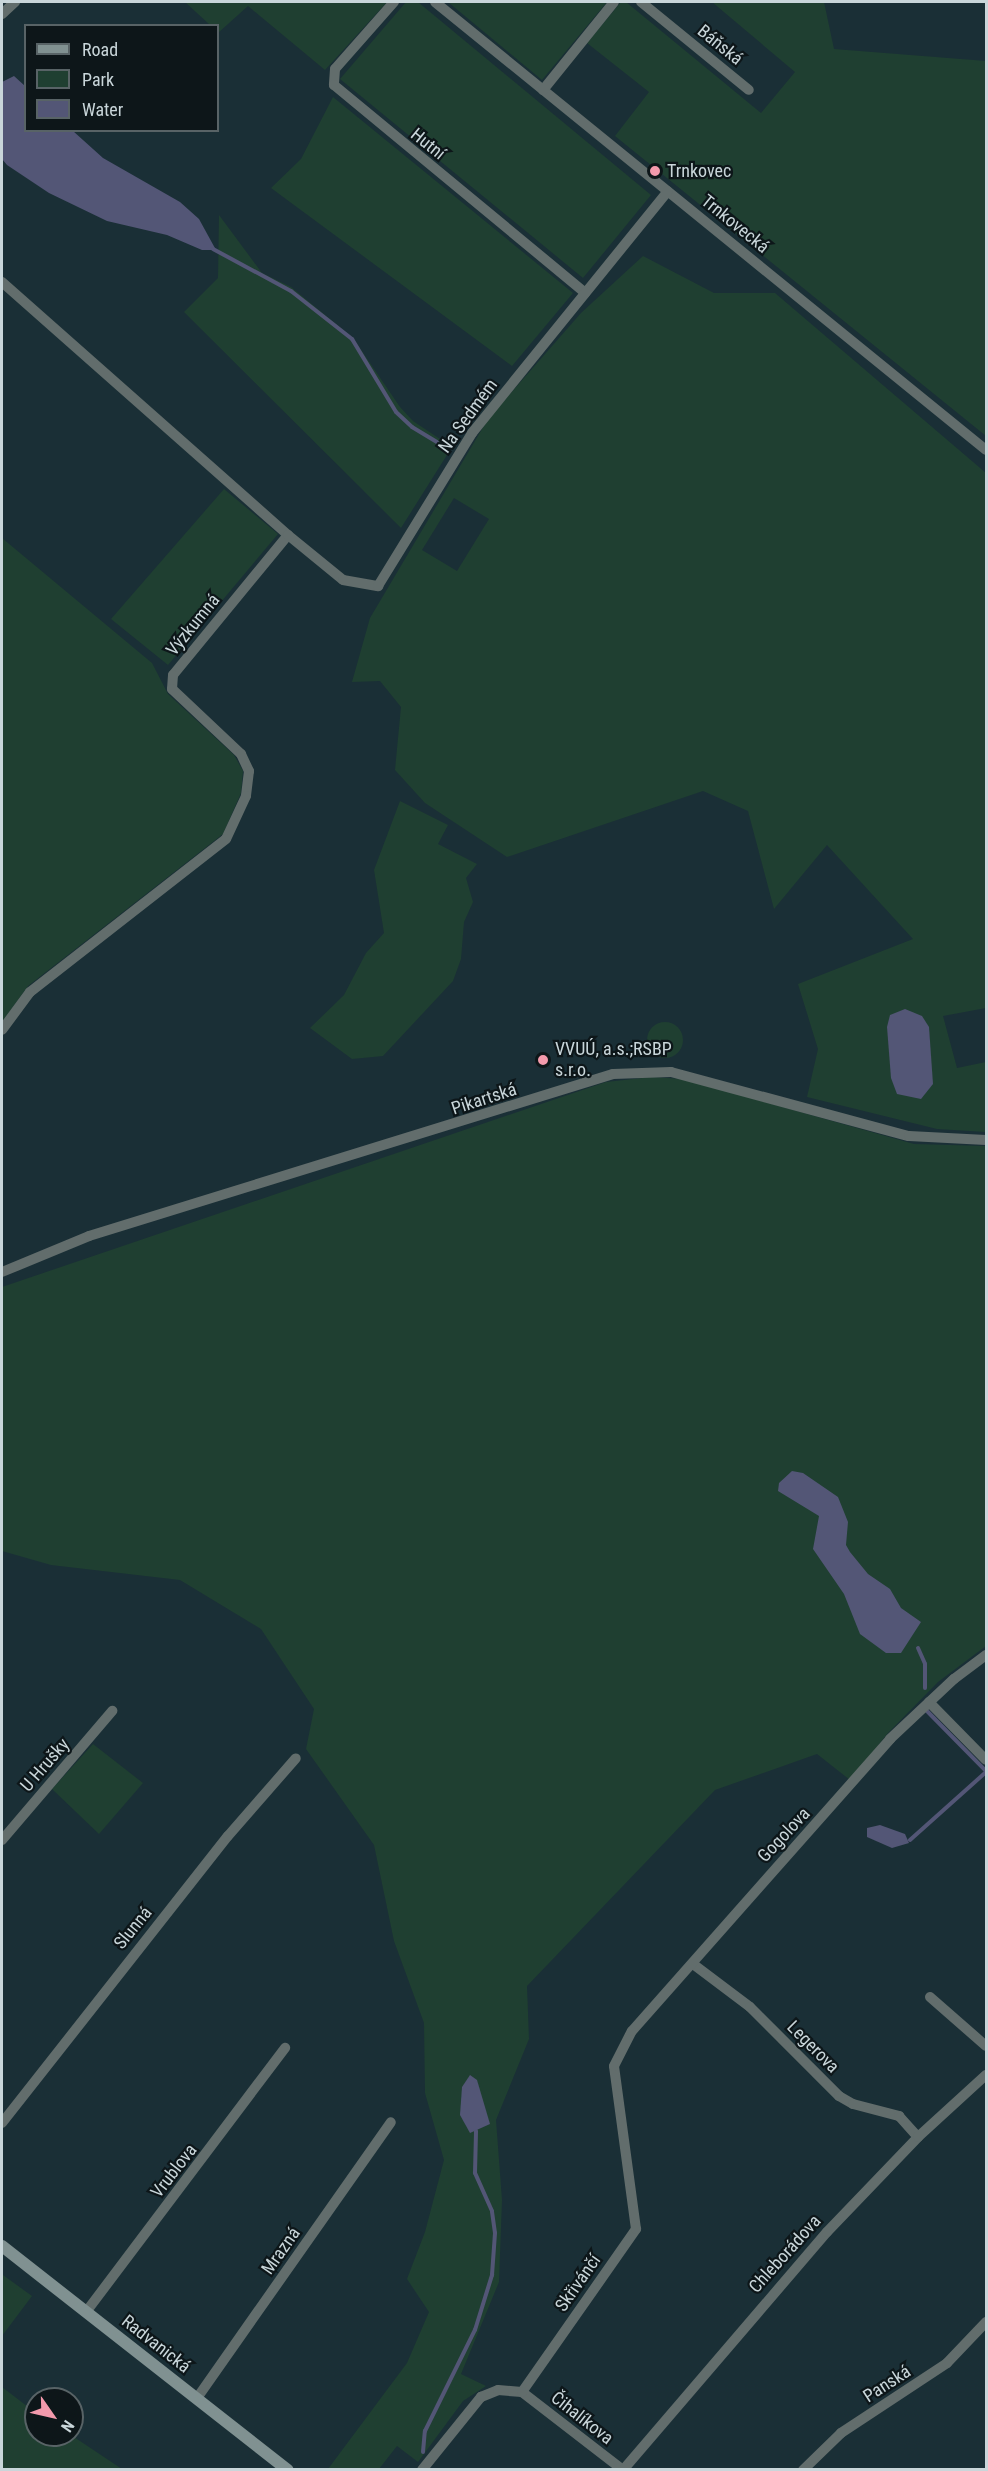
<!DOCTYPE html>
<html>
<head>
<meta charset="utf-8">
<style>
  body { margin:0 }
  #map { position:relative; width:988px; height:2471px; overflow:hidden; background:#1a2f36; font-family:"Roboto Condensed",sans-serif }
  div>[style] { position:absolute }
  .green>* { inset:0; background:#1f3f31 }
  .round { border-radius:50% }
  .water>* { inset:0; background:#535676 }
  .stream>* { height:4px; margin:-2px; padding:0 2px; transform-origin:2px; border-radius:2px; background:#535676 }
  .street>* { height:10px; margin:-5px; padding:0 5px; transform-origin:5px; border-radius:5px; background:#626d6c }
  .secondary>* { height:12px; margin:-6px; padding:0 6px; transform-origin:6px; border-radius:6px; background:#809191 }
  .dots>* { width:16px; height:16px; translate:-50% -50%; box-sizing:border-box; border:3px solid #0d1619; border-radius:50% }
  span { translate:-50% -50%; white-space:nowrap; text-align:center; line-height:1.15; -webkit-text-stroke:4.5px #0d1619; paint-order:stroke }
  .street-label { font-size:18px; color:#c9d6da }
  .poi-label { font-size:18px; color:#c9d6da }
  .left { translate:0 -50%; text-align:left }
  .frame { position:absolute; inset:0; border:3px solid #c9d6da; pointer-events:none }
  .legend { position:absolute; left:24px; top:24px; width:195px; height:108px; box-sizing:border-box; background:#0d1619; border:2px solid #586366; margin:0; padding:8px 10px; list-style:none; font-size:18px; color:#c9d6da }
  .legend li { display:flex; align-items:center; gap:12px; height:30px }
  .legend b { width:30px; border:2px solid #586366 }
  .north { position:absolute; left:24px; top:2387px; width:60px; height:60px; box-sizing:border-box; background:#0d1619; border:2px solid #586366; border-radius:50%; rotate:124deg; font-size:16px; font-weight:700; line-height:24px; text-align:center; color:#c9d6da }
  .north::after { content:''; display:block; margin:auto; width:21px; height:27px; background:#f39aac; clip-path:polygon(50% 0,100% 100%,50% 72%,0 100%) }
</style>
</head>
<body>
<div id="map">
  <div class="green">
    <div style="clip-path:polygon(185px 2px,387px 2px,325px 70px,248px 6px,218px 33px,218px 26px,210px 25px)"></div>
    <div style="clip-path:polygon(406px 2px,418px 2px,651px 195px,583px 278px,340px 79px)"></div>
    <div style="clip-path:polygon(448px 2px,607px 2px,542px 80px)"></div>
    <div style="clip-path:polygon(621px 2px,626px 2px,761px 113px,795px 72px,712px 2px,824px 2px,834px 49px,986px 61px,986px 436px,615px 136px,649px 92px,587px 43px)"></div>
    <div style="clip-path:polygon(333px 97px,573px 293px,512px 366px,271px 188px,301px 159px)"></div>
    <div style="clip-path:polygon(219px 215px,262px 273px,291px 287px,353px 338px,400px 407px,413px 421px,452px 447px,401px 528px,184px 312px,218px 278px)"></div>
    <div style="clip-path:polygon(evenodd,643px 256px,714px 293px,775px 293px,986px 473px,986px 1008px,943px 1016px,957px 1068px,986px 1062px,986px 1132px,937px 1129px,807px 1097px,818px 1049px,798px 984px,913px 939px,827px 845px,774px 909px,748px 811px,703px 791px,507px 857px,425px 803px,395px 770px,401px 707px,380px 681px,352px 682px,370px 618px,488px 419px,581px 313px,643px 256px,454px 498px,489px 519px,457px 571px,422px 550px,454px 498px)"></div>
    <div style="clip-path:polygon(224px 489px,278px 534px,168px 665px,111px 619px)"></div>
    <div style="clip-path:polygon(2px 538px,152px 663px,168px 694px,234px 755px,243px 771px,241px 793px,223px 834px,28px 986px,2px 1022px)"></div>
    <div style="clip-path:polygon(400px 801px,448px 825px,438px 844px,477px 864px,466px 878px,473px 902px,464px 922px,461px 959px,453px 981px,383px 1056px,352px 1059px,310px 1028px,344px 995px,366px 953px,384px 933px,374px 870px)"></div>
    <div class="round" style="left:647px;top:1022px;width:36px;height:36px"></div>
    <div style="clip-path:polygon(651px 1077px,683px 1079px,914px 1144px,986px 1146px,986px 1646px,938px 1682px,888px 1733px,850px 1780px,817px 1754px,715px 1790px,527px 1986px,529px 2039px,496px 2120px,502px 2200px,499px 2282px,461px 2374px,486px 2386px,463px 2401px,418px 2462px,397px 2446px,379px 2469px,328px 2469px,407px 2363px,429px 2312px,407px 2279px,425px 2232px,444px 2160px,425px 2093px,424px 2023px,394px 1941px,374px 1845px,306px 1749px,314px 1709px,261px 1629px,180px 1580px,51px 1565px,2px 1551px,2px 1287px,606px 1082px)"></div>
    <div style="clip-path:polygon(93px 1744px,143px 1783px,99px 1834px,52px 1789px)"></div>
    <div style="clip-path:polygon(3px 2275px,32px 2296px,2px 2336px,2px 2277px)"></div>
    <div style="clip-path:polygon(2px 2387px,36px 2413px,36px 2435px,71px 2435px,122px 2469px,2px 2469px)"></div>
  </div>
  <div class="water">
    <div style="clip-path:polygon(14px 76px,25px 86px,26px 130px,73px 131px,103px 158px,180px 202px,199px 219px,216px 250px,202px 250px,167px 235px,107px 221px,49px 193px,7px 165px,2px 159px,2px 82px)"></div>
    <div style="clip-path:polygon(905px 1009px,922px 1016px,929px 1027px,933px 1084px,921px 1099px,897px 1094px,891px 1078px,887px 1027px,890px 1015px)"></div>
    <div style="clip-path:polygon(792px 1471px,803px 1473px,838px 1497px,848px 1522px,846px 1545px,850px 1552px,868px 1574px,890px 1589px,901px 1608px,921px 1622px,901px 1653px,886px 1653px,860px 1634px,844px 1594px,813px 1549px,819px 1516px,778px 1491px,779px 1483px)"></div>
    <div style="clip-path:polygon(880px 1825px,905px 1834px,909px 1843px,892px 1848px,867px 1837px,867px 1828px)"></div>
    <div style="clip-path:polygon(470px 2075px,477px 2080px,490px 2124px,470px 2133px,460px 2115px,462px 2087px)"></div>
  </div>
  <div class="stream">
    <div style="left:213px;top:249px;width:89px;rotate:28.3deg"></div>
    <div style="left:291px;top:291px;width:78px;rotate:38.2deg"></div>
    <div style="left:352px;top:339px;width:85px;rotate:58.9deg"></div>
    <div style="left:396px;top:412px;width:22px;rotate:43deg"></div>
    <div style="left:412px;top:427px;width:29px;rotate:31deg"></div>
    <div style="left:918px;top:1648px;width:17px;rotate:66deg"></div>
    <div style="left:925px;top:1664px;width:24px;rotate:90deg"></div>
    <div style="left:926px;top:1710px;width:86px;rotate:45.5deg"></div>
    <div style="left:910px;top:1840px;width:102px;rotate:-41.8deg"></div>
    <div style="left:423px;top:2452px;width:21px;rotate:-85deg"></div>
    <div style="left:425px;top:2431px;width:113px;rotate:-63.7deg"></div>
    <div style="left:475px;top:2330px;width:58px;rotate:-72.8deg"></div>
    <div style="left:492px;top:2275px;width:42px;rotate:-85.9deg"></div>
    <div style="left:495px;top:2233px;width:22px;rotate:-98deg"></div>
    <div style="left:492px;top:2211px;width:42px;rotate:-114.1deg"></div>
    <div style="left:475px;top:2173px;width:42px;rotate:-88.6deg"></div>
  </div>
  <div class="street">
    <div style="left:394px;top:2px;width:89px;rotate:131.4deg"></div>
    <div style="left:335px;top:69px;width:16px;rotate:94deg"></div>
    <div style="left:334px;top:85px;width:326px;rotate:39.6deg"></div>
    <div style="left:435px;top:2px;width:710px;rotate:39.11deg"></div>
    <div style="left:641px;top:2px;width:139px;rotate:39.2deg"></div>
    <div style="left:2px;top:14px;width:18px;rotate:-43deg"></div>
    <div style="left:543px;top:90px;width:113px;rotate:-51.1deg"></div>
    <div style="left:2px;top:282px;width:382px;rotate:41.5deg"></div>
    <div style="left:288px;top:535px;width:181px;rotate:129.4deg"></div>
    <div style="left:173px;top:675px;width:14px;rotate:94deg"></div>
    <div style="left:172px;top:689px;width:95px;rotate:43.3deg"></div>
    <div style="left:241px;top:754px;width:19px;rotate:65deg"></div>
    <div style="left:249px;top:771px;width:25px;rotate:97deg"></div>
    <div style="left:246px;top:796px;width:47px;rotate:114.9deg"></div>
    <div style="left:226px;top:839px;width:249px;rotate:142deg"></div>
    <div style="left:30px;top:992px;width:47px;rotate:126.4deg"></div>
    <div style="left:288px;top:535px;width:71px;rotate:39.3deg"></div>
    <div style="left:343px;top:580px;width:36px;rotate:10deg"></div>
    <div style="left:378px;top:586px;width:180px;rotate:-58.4deg"></div>
    <div style="left:472px;top:433px;width:311px;rotate:-51deg"></div>
    <div style="left:2px;top:1272px;width:94px;rotate:-22.5deg"></div>
    <div style="left:89px;top:1236px;width:548px;rotate:-17.18deg"></div>
    <div style="left:613px;top:1074px;width:58px;rotate:-2deg"></div>
    <div style="left:671px;top:1072px;width:246px;rotate:15.1deg"></div>
    <div style="left:909px;top:1136px;width:77px;rotate:3deg"></div>
    <div style="left:929px;top:1702px;width:81px;rotate:45.5deg"></div>
    <div style="left:2px;top:1840px;width:170px;rotate:-49.5deg"></div>
    <div style="left:693px;top:1964px;width:71px;rotate:37deg"></div>
    <div style="left:750px;top:2007px;width:126px;rotate:45deg"></div>
    <div style="left:839px;top:2096px;width:16px;rotate:30deg"></div>
    <div style="left:853px;top:2104px;width:48px;rotate:14.6deg"></div>
    <div style="left:899px;top:2116px;width:28px;rotate:48deg"></div>
    <div style="left:930px;top:1997px;width:74px;rotate:41.2deg"></div>
    <div style="left:2px;top:2123px;width:365px;rotate:-51.8deg"></div>
    <div style="left:228px;top:1836px;width:103px;rotate:-48.9deg"></div>
    <div style="left:86px;top:2312px;width:331px;rotate:-53deg"></div>
    <div style="left:522px;top:2392px;width:128px;rotate:37.7deg"></div>
    <div style="left:197px;top:2398px;width:337px;rotate:-54.9deg"></div>
    <div style="left:422px;top:2470px;width:94px;rotate:-51.1deg"></div>
    <div style="left:481px;top:2397px;width:18px;rotate:-22deg"></div>
    <div style="left:498px;top:2390px;width:24px;rotate:5deg"></div>
    <div style="left:522px;top:2392px;width:199px;rotate:-55deg"></div>
    <div style="left:636px;top:2229px;width:164px;rotate:-97.7deg"></div>
    <div style="left:614px;top:2066px;width:39px;rotate:-63deg"></div>
    <div style="left:632px;top:2031px;width:390px;rotate:-48.5deg"></div>
    <div style="left:890px;top:1739px;width:88px;rotate:-43.2deg"></div>
    <div style="left:954px;top:1679px;width:40px;rotate:-37deg"></div>
    <div style="left:623px;top:2470px;width:313px;rotate:-49.4deg"></div>
    <div style="left:827px;top:2232px;width:132px;rotate:-46.2deg"></div>
    <div style="left:918px;top:2137px;width:92px;rotate:-42.4deg"></div>
    <div style="left:803px;top:2470px;width:53px;rotate:-44.2deg"></div>
    <div style="left:841px;top:2433px;width:127px;rotate:-33.4deg"></div>
    <div style="left:947px;top:2363px;width:57px;rotate:-46.4deg"></div>
  </div>
  <div class="secondary">
    <div style="left:2px;top:2246px;width:363px;rotate:38.1deg"></div>
  </div>
  <div class="dots">
    <div style="left:655px;top:171px;background:#f39aac"></div>
    <div style="left:543px;top:1060px;background:#f39aac"></div>
  </div>
  <div class="street-label">
    <span style="left:720px;top:45px;rotate:39deg">Báňská</span>
    <span style="left:428px;top:144px;rotate:39deg">Hutní</span>
    <span style="left:735px;top:224px;rotate:39deg">Trnkovecká</span>
    <span style="left:468px;top:416px;rotate:-54deg">Na Sedmém</span>
    <span style="left:193px;top:625px;rotate:-51deg">Výzkumná</span>
    <span style="left:484px;top:1099px;rotate:-18deg">Pikartská</span>
    <span style="left:45px;top:1765px;rotate:-49deg">U Hrušky</span>
    <span style="left:784px;top:1835px;rotate:-47deg">Gogolova</span>
    <span style="left:133px;top:1928px;rotate:-51deg">Slunná</span>
    <span style="left:813px;top:2047px;rotate:45deg">Legerova</span>
    <span style="left:174px;top:2171px;rotate:-52deg">Vrublova</span>
    <span style="left:281px;top:2251px;rotate:-55deg">Mrazná</span>
    <span style="left:785px;top:2254px;rotate:-48deg">Chleborádova</span>
    <span style="left:578px;top:2283px;rotate:-55deg">Skřivánčí</span>
    <span style="left:156px;top:2344px;rotate:38deg">Radvanická</span>
    <span style="left:887px;top:2384px;rotate:-33deg">Panská</span>
    <span style="left:582px;top:2418px;rotate:38deg">Čihalíkova</span>
  </div>
  <div class="poi-label">
    <span class="left" style="left:667px;top:171px">Trnkovec</span>
    <span class="left" style="left:555px;top:1060px">VVUÚ, a.s.;RSBP<br>s.r.o.</span>
  </div>
  <div class="frame"></div>
  <ul class="legend">
  <li><b style="height:8px;background:#809191"></b>Road</li>
  <li><b style="height:16px;background:#1f3f31"></b>Park</li>
  <li><b style="height:16px;background:#535676"></b>Water</li>
  </ul>
  <div class="north">N</div>
</div>
</body>
</html>
